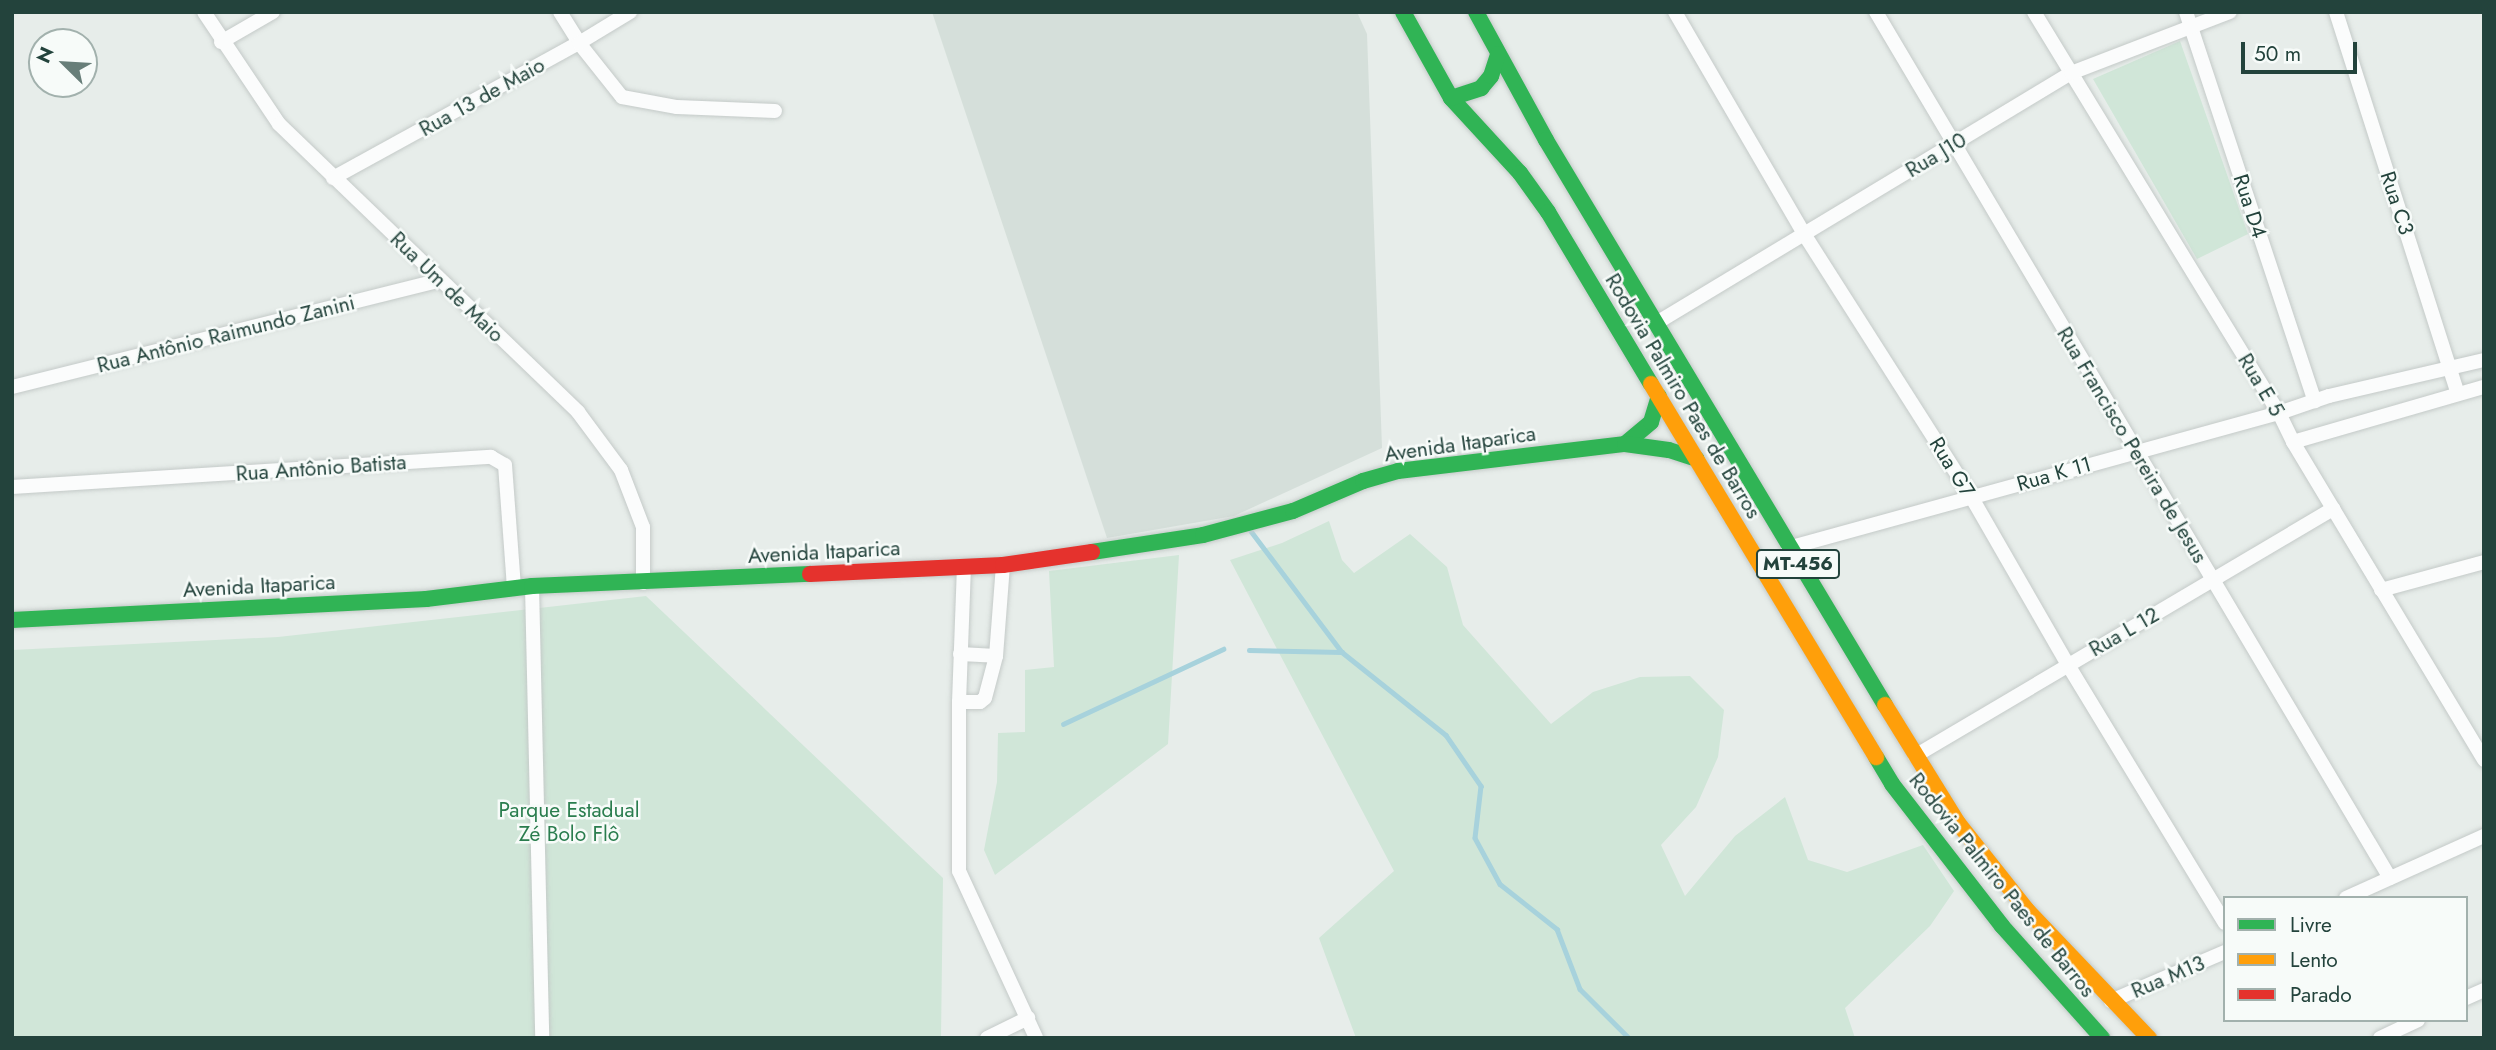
<!DOCTYPE html>
<html>
<head>
<meta charset="utf-8">
<style>
  body { margin:0 }
  #map { position:relative; width:2496px; height:1050px; overflow:hidden; background:#e7edea; font-family:Jost,sans-serif }
  div>[style] { position:absolute }
  .built>* { inset:0; background:#d5dfda }
  .green>* { inset:0; background:#d0e6d8 }
  .stream>* { height:4.5px; margin:-2.25px; padding:0 2.25px; transform-origin:2.25px; border-radius:2.25px; background:#a7d2dc }
  .roads { filter:drop-shadow(0 0 2px #c4cac8) drop-shadow(0 0 2px #c4cac8) }
  .street>* { height:14px; margin:-7px; padding:0 7px; transform-origin:7px; border-radius:7px; background:#fbfcfc }
  .fast>* { height:16px; margin:-8px; padding:0 8px; transform-origin:8px; border-radius:8px; background:#30b455 }
  .slow>* { height:16px; margin:-8px; padding:0 8px; transform-origin:8px; border-radius:8px; background:#ff9f0a }
  .jam>* { height:16px; margin:-8px; padding:0 8px; transform-origin:8px; border-radius:8px; background:#e5322d }
  span { translate:-50% -50%; white-space:nowrap; text-align:center; line-height:1.15; -webkit-text-stroke:5px #f7fbf9; paint-order:stroke }
  .shield-label span { padding:2px 5px; background:#f7fbf9; border:2px solid; border-radius:5px; -webkit-text-stroke-width:0 }
  .shield-label { font-size:19px; color:#23433c; font-weight:700 }
  .street-label { font-size:21px; color:#23433c }
  .park-label { font-size:21px; color:#2a7d4e }
  .frame { position:absolute; inset:0; border:14px solid #23433c; pointer-events:none }
  .legend { position:absolute; left:2223px; top:896px; width:245px; height:126px; box-sizing:border-box; background:#f7fbf9; border:2px solid #a2b1ad; margin:0; padding:9px 12px; list-style:none; font-size:21px; color:#23433c }
  .legend li { display:flex; align-items:center; gap:14px; height:35px }
  .legend b { width:35px; border:2px solid #a2b1ad }
  .north { position:absolute; left:28px; top:28px; width:70px; height:70px; box-sizing:border-box; background:#f7fbf9; border:2px solid #a2b1ad; border-radius:50%; rotate:294deg; font-size:19px; font-weight:700; line-height:28px; text-align:center; color:#23433c }
  .north::after { content:''; display:block; margin:auto; width:24px; height:32px; background:#687e79; clip-path:polygon(50% 0,100% 100%,50% 72%,0 100%) }
  .scale { position:absolute; left:2241px; top:42px; width:116px; height:32px; box-sizing:border-box; border:4px solid #23433c; border-top:0; padding-left:9px; font-size:21px; line-height:24px; white-space:nowrap; color:#23433c; -webkit-text-stroke:5px #f7fbf9; paint-order:stroke }
</style>
</head>
<body>
<div id="map">
  <div class="built">
    <div style="clip-path:polygon(932px 12px,1357px 12px,1367px 34px,1382px 448px,1234px 516px,1107px 538px)"></div>
  </div>
  <div class="green">
    <div style="clip-path:polygon(2180px 41px,2248px 234px,2197px 259px,2093px 79px)"></div>
    <div style="clip-path:polygon(1329px 521px,1342px 560px,1354px 573px,1410px 534px,1447px 567px,1463px 625px,1551px 724px,1593px 692px,1640px 677px,1690px 676px,1724px 710px,1718px 757px,1696px 807px,1661px 845px,1685px 896px,1735px 836px,1785px 797px,1808px 860px,1847px 872px,1923px 845px,1954px 891px,1930px 926px,1845px 1008px,1855px 1038px,1356px 1038px,1319px 938px,1394px 871px,1230px 560px,1282px 543px)"></div>
    <div style="clip-path:polygon(1179px 555px,1168px 744px,995px 875px,984px 850px,997px 782px,998px 733px,1025px 732px,1025px 670px,1054px 667px,1049px 571px)"></div>
    <div style="clip-path:polygon(646px 596px,943px 878px,941px 1038px,12px 1038px,12px 650px,278px 637px)"></div>
  </div>
  <div class="stream">
    <div style="left:1251px;top:531px;width:151px;rotate:53.1deg"></div>
    <div style="left:1342px;top:652px;width:133px;rotate:38.6deg"></div>
    <div style="left:1446px;top:735px;width:62px;rotate:55.5deg"></div>
    <div style="left:1481px;top:786px;width:52px;rotate:96.6deg"></div>
    <div style="left:1475px;top:838px;width:52px;rotate:61.5deg"></div>
    <div style="left:1500px;top:884px;width:73px;rotate:38.3deg"></div>
    <div style="left:1557px;top:929px;width:64px;rotate:69deg"></div>
    <div style="left:1580px;top:989px;width:69px;rotate:45deg"></div>
    <div style="left:1249px;top:650px;width:93px;rotate:1.2deg"></div>
    <div style="left:1063px;top:724px;width:177px;rotate:-25.1deg"></div>
  </div>
  <div class="roads">
    <div class="street">
      <div style="left:204px;top:12px;width:135px;rotate:56.2deg"></div>
      <div style="left:279px;top:124px;width:415px;rotate:43.9deg"></div>
      <div style="left:578px;top:412px;width:72px;rotate:53.4deg"></div>
      <div style="left:621px;top:470px;width:61px;rotate:68.9deg"></div>
      <div style="left:643px;top:527px;width:56px;rotate:90deg"></div>
      <div style="left:560px;top:12px;width:36px;rotate:58deg"></div>
      <div style="left:579px;top:43px;width:69px;rotate:51.5deg"></div>
      <div style="left:622px;top:97px;width:56px;rotate:10.3deg"></div>
      <div style="left:677px;top:107px;width:98px;rotate:2.3deg"></div>
      <div style="left:1675px;top:12px;width:257px;rotate:59.8deg"></div>
      <div style="left:1804px;top:234px;width:313px;rotate:57.5deg"></div>
      <div style="left:1972px;top:498px;width:193px;rotate:60.1deg"></div>
      <div style="left:2068px;top:665px;width:302px;rotate:58.7deg"></div>
      <div style="left:1876px;top:12px;width:1007px;rotate:59.31deg"></div>
      <div style="left:2034px;top:12px;width:470px;rotate:58.6deg"></div>
      <div style="left:2279px;top:413px;width:32px;rotate:64deg"></div>
      <div style="left:2293px;top:442px;width:371px;rotate:59deg"></div>
      <div style="left:2186px;top:12px;width:410px;rotate:71.7deg"></div>
      <div style="left:2336px;top:12px;width:401px;rotate:72.3deg"></div>
      <div style="left:221px;top:42px;width:60px;rotate:-30deg"></div>
      <div style="left:333px;top:178px;width:281px;rotate:-28.8deg"></div>
      <div style="left:579px;top:43px;width:60px;rotate:-31.3deg"></div>
      <div style="left:1655px;top:324px;width:486px;rotate:-31.1deg"></div>
      <div style="left:2071px;top:73px;width:170px;rotate:-21deg"></div>
      <div style="left:12px;top:387px;width:441px;rotate:-14deg"></div>
      <div style="left:2293px;top:442px;width:199px;rotate:-16.1deg"></div>
      <div style="left:12px;top:487px;width:480px;rotate:-3.6deg"></div>
      <div style="left:491px;top:457px;width:16px;rotate:30deg"></div>
      <div style="left:505px;top:465px;width:122px;rotate:85.8deg"></div>
      <div style="left:1788px;top:548px;width:509px;rotate:-15.37deg"></div>
      <div style="left:2279px;top:413px;width:53px;rotate:-18.8deg"></div>
      <div style="left:2329px;top:396px;width:159px;rotate:-13.1deg"></div>
      <div style="left:964px;top:566px;width:136px;rotate:92.1deg"></div>
      <div style="left:959px;top:702px;width:169px;rotate:90deg"></div>
      <div style="left:959px;top:871px;width:184px;rotate:65.2deg"></div>
      <div style="left:532px;top:586px;width:452px;rotate:88.7deg"></div>
      <div style="left:2381px;top:590px;width:107px;rotate:-15.2deg"></div>
      <div style="left:960px;top:654px;width:36px;rotate:3deg"></div>
      <div style="left:996px;top:656px;width:91px;rotate:-85.6deg"></div>
      <div style="left:959px;top:702px;width:21px"></div>
      <div style="left:980px;top:702px;width:6px;rotate:-39deg"></div>
      <div style="left:985px;top:698px;width:43px;rotate:-75.3deg"></div>
      <div style="left:1915px;top:756px;width:486px;rotate:-30.6deg"></div>
      <div style="left:2346px;top:898px;width:151px;rotate:-24.2deg"></div>
      <div style="left:2466px;top:998px;width:20px;rotate:-24deg"></div>
      <div style="left:2111px;top:1001px;width:124px;rotate:-23.3deg"></div>
      <div style="left:987px;top:1038px;width:46px;rotate:-26deg"></div>
      <div style="left:2380px;top:1038px;width:42px;rotate:-25.3deg"></div>
    </div>
    <div class="fast">
      <div style="left:1403px;top:12px;width:98px;rotate:60.8deg"></div>
      <div style="left:1451px;top:98px;width:102px;rotate:47.4deg"></div>
      <div style="left:1520px;top:173px;width:48px;rotate:54.3deg"></div>
      <div style="left:1548px;top:212px;width:200px;rotate:59.1deg"></div>
      <div style="left:1476px;top:12px;width:146px;rotate:61.3deg"></div>
      <div style="left:1546px;top:140px;width:659px;rotate:59.04deg"></div>
      <div style="left:1451px;top:98px;width:32px;rotate:-18deg"></div>
      <div style="left:1481px;top:88px;width:16px;rotate:-50deg"></div>
      <div style="left:1491px;top:76px;width:23px;rotate:-72deg"></div>
      <div style="left:1625px;top:444px;width:34px;rotate:-40deg"></div>
      <div style="left:1651px;top:422px;width:27px;rotate:-73deg"></div>
      <div style="left:1092px;top:552px;width:112px;rotate:-8.7deg"></div>
      <div style="left:1203px;top:535px;width:93px;rotate:-14.9deg"></div>
      <div style="left:1293px;top:511px;width:76px;rotate:-23.2deg"></div>
      <div style="left:1363px;top:481px;width:36px;rotate:-16deg"></div>
      <div style="left:1398px;top:471px;width:229px;rotate:-6.8deg"></div>
      <div style="left:1625px;top:444px;width:44px;rotate:7.8deg"></div>
      <div style="left:1669px;top:450px;width:29px;rotate:18deg"></div>
      <div style="left:12px;top:620px;width:415px;rotate:-2.9deg"></div>
      <div style="left:426px;top:599px;width:107px;rotate:-7deg"></div>
      <div style="left:532px;top:586px;width:278px;rotate:-2.5deg"></div>
      <div style="left:1876px;top:757px;width:31px;rotate:59deg"></div>
      <div style="left:1892px;top:784px;width:180px;rotate:52.2deg"></div>
      <div style="left:2002px;top:926px;width:150px;rotate:48.2deg"></div>
    </div>
    <div class="slow">
      <div style="left:1651px;top:384px;width:436px;rotate:58.9deg"></div>
      <div style="left:1885px;top:705px;width:139px;rotate:58.3deg"></div>
      <div style="left:1958px;top:823px;width:111px;rotate:51.6deg"></div>
      <div style="left:2027px;top:910px;width:177px;rotate:46.4deg"></div>
    </div>
    <div class="jam">
      <div style="left:810px;top:574px;width:193px;rotate:-2.7deg"></div>
      <div style="left:1003px;top:565px;width:90px;rotate:-8.3deg"></div>
    </div>
  </div>
  <div class="shield-label">
    <span style="left:1798px;top:564px">MT-456</span>
  </div>
  <div class="street-label">
    <span style="left:482px;top:97px;rotate:-29deg">Rua 13 de Maio</span>
    <span style="left:1936px;top:155px;rotate:-31deg">Rua J10</span>
    <span style="left:2397px;top:203px;rotate:72deg">Rua C3</span>
    <span style="left:2250px;top:206px;rotate:72deg">Rua D4</span>
    <span style="left:447px;top:287px;rotate:44deg">Rua Um de Maio</span>
    <span style="left:226px;top:334px;rotate:-14deg">Rua Antônio Raimundo Zanini</span>
    <span style="left:2261px;top:385px;rotate:59deg">Rua E 5</span>
    <span style="left:1683px;top:396px;rotate:59deg">Rodovia Palmiro Paes de Barros</span>
    <span style="left:1460px;top:444px;rotate:-8deg">Avenida Itaparica</span>
    <span style="left:2132px;top:445px;rotate:59deg">Rua Francisco Pereira de Jesus</span>
    <span style="left:1952px;top:467px;rotate:58deg">Rua G7</span>
    <span style="left:321px;top:468px;rotate:-4deg">Rua Antônio Batista</span>
    <span style="left:2054px;top:474px;rotate:-16deg">Rua K 11</span>
    <span style="left:824px;top:552px;rotate:-3deg">Avenida Itaparica</span>
    <span style="left:259px;top:586px;rotate:-3deg">Avenida Itaparica</span>
    <span style="left:2124px;top:632px;rotate:-30deg">Rua L 12</span>
    <span style="left:2002px;top:885px;rotate:51deg">Rodovia Palmiro Paes de Barros</span>
    <span style="left:2168px;top:977px;rotate:-23deg">Rua M13</span>
  </div>
  <div class="park-label">
    <span style="left:569px;top:822px">Parque Estadual<br>Zé Bolo Flô</span>
  </div>
  <div class="frame"></div>
  <ul class="legend">
  <li><b style="height:9px;background:#30b455"></b>Livre</li>
  <li><b style="height:9px;background:#ff9f0a"></b>Lento</li>
  <li><b style="height:9px;background:#e5322d"></b>Parado</li>
  </ul>
  <div class="north">N</div>
  <div class="scale">50 m</div>
</div>
</body>
</html>
